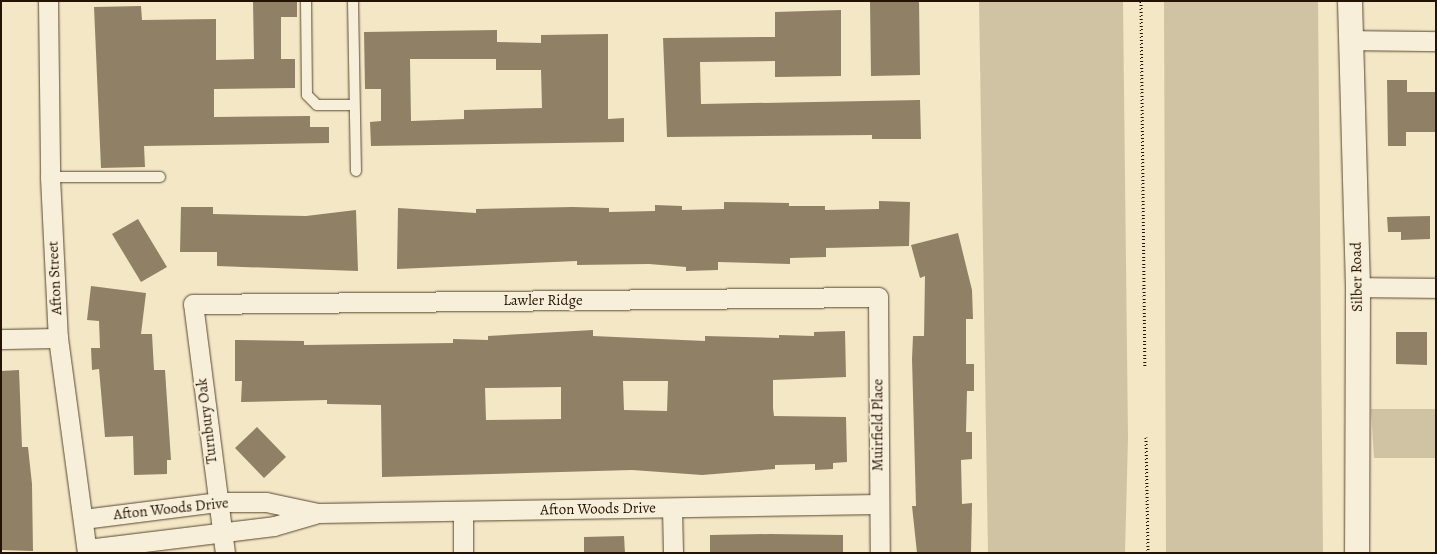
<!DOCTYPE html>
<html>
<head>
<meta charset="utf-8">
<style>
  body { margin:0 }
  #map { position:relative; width:1437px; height:554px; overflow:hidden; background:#f3e7c5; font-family:Alegreya,serif }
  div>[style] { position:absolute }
  .green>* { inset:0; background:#d0c3a4 }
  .building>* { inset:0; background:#908166 }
  .path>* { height:3px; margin-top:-1.5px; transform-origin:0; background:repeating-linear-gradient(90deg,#251200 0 1px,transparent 0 3.5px) }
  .roads { filter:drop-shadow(0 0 1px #584731) drop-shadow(0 0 1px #584731) }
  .service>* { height:10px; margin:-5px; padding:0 5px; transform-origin:5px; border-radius:5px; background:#f7efd9 }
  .minor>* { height:19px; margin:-9.5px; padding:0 9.5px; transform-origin:9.5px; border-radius:9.5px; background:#f7efd9 }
  .tertiary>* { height:24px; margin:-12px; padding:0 12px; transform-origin:12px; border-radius:12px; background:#f7efd9 }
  span { translate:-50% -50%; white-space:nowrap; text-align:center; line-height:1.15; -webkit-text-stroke:4px #f7efd9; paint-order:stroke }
  .street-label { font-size:15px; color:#251200 }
  .frame { position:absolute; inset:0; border:2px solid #251200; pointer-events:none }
</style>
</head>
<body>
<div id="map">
  <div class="green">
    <div style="clip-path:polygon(979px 1px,1123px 1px,1128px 438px,1125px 553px,988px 553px)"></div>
    <div style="clip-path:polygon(1164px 1px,1318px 1px,1323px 553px,1166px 553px)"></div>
    <div style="clip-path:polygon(1371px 409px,1436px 409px,1436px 458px,1374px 458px)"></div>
  </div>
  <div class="building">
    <div style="clip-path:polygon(253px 1px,297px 1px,297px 17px,281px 17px,281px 59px,295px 59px,295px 88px,214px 89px,214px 117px,310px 116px,310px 127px,329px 127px,329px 143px,144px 146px,145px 167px,101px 168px,94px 7px,141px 6px,142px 20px,216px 19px,216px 60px,254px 59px)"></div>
    <div style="clip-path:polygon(870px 1px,919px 1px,920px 75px,871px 76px)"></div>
    <div style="clip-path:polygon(841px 10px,841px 76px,775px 77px,775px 61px,700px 62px,701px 104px,920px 100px,921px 139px,872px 139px,872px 135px,667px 137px,663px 38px,775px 37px,775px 12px)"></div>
    <div style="clip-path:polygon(evenodd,497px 30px,497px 42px,541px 43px,541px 35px,608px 34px,608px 119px,624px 118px,624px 142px,371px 146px,370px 122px,381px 121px,381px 89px,365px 89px,364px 32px,497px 30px,410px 59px,496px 59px,496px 70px,541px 70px,542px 108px,464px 110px,464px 119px,411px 121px,410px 59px)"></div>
    <div style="clip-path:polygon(1387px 80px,1407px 80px,1407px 92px,1436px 92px,1436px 132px,1406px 132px,1406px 146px,1388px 146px)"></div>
    <div style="clip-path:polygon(879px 201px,910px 202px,909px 246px,826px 248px,826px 257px,790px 258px,790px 264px,718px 262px,718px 270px,686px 271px,686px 267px,649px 264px,577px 265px,577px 261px,397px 269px,398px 208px,476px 213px,476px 209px,573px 207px,609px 208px,609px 212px,655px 211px,655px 205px,682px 206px,682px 210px,724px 209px,724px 202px,789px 203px,789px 206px,825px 206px,825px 210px,879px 209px)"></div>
    <div style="clip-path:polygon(181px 207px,213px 207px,213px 214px,306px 216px,356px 210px,358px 271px,217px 266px,217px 252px,180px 252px)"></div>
    <div style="clip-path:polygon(1430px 216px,1430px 239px,1401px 240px,1401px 232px,1388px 232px,1387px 217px)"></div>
    <div style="clip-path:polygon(138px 219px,167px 267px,141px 282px,112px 234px)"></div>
    <div style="clip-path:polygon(958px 233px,972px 290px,973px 319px,966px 319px,966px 364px,974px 364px,974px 391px,967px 391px,966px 432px,972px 432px,972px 459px,961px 460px,962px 504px,972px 503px,971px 553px,917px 553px,912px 506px,916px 506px,912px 359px,913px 336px,924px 336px,925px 276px,920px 278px,911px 245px)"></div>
    <div style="clip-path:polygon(91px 286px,146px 293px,141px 334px,152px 334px,154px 370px,165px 370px,171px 460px,167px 460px,167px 474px,134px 475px,133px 436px,105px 437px,99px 369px,92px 370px,91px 348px,100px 348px,99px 321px,87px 320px)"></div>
    <div style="clip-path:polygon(evenodd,593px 330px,593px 336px,705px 341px,705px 336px,779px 338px,779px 335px,814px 336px,814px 332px,845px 331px,846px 377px,773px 380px,773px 408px,774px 416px,846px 417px,847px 462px,833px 463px,833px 469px,815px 470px,815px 464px,775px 465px,775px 469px,702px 475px,632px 470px,382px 477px,381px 405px,327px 404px,327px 400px,241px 402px,242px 381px,235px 381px,235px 340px,304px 341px,304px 345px,453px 343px,453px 339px,488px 340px,488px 336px,593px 330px,623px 381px,668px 381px,667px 411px,624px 410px,623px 381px,593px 330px,561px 387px,561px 419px,486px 420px,485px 388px,561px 387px)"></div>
    <div style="clip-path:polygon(1396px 332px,1427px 332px,1427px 365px,1396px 364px)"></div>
    <div style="clip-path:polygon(19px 370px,22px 447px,28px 447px,32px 484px,33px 551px,1px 550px,1px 371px)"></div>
    <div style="clip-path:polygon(257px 427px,286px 457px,264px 478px,235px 448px)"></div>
    <div style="clip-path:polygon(770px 534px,843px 535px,843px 553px,710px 553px,710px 535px)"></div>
    <div style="clip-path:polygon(624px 536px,625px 553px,584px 553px,584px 537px)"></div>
  </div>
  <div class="path">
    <div style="left:1141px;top:1px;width:366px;rotate:89.4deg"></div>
    <div style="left:1146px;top:437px;width:116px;rotate:89deg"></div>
  </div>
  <div class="roads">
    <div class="service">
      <div style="left:306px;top:1px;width:94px;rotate:89.4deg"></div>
      <div style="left:307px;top:95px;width:14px;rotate:45deg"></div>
      <div style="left:317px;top:105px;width:37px"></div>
      <div style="left:353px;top:1px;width:170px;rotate:89deg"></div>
      <div style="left:50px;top:177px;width:110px"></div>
    </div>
    <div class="minor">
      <div style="left:48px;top:1px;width:176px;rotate:89.3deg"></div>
      <div style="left:50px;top:177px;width:161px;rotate:87.2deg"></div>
      <div style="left:58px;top:338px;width:217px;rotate:82.3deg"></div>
      <div style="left:1352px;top:40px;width:84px;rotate:0.7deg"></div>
      <div style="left:1358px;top:287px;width:78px;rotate:0.7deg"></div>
      <div style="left:1px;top:339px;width:57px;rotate:-1deg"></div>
      <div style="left:672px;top:508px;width:45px;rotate:88.7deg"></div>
      <div style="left:463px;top:512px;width:41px;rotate:90deg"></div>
      <div style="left:83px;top:519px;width:135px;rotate:-7.2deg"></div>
      <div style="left:217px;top:502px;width:49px"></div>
      <div style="left:266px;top:502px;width:53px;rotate:11.9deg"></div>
      <div style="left:318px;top:513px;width:560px;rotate:-0.92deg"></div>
      <div style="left:87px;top:549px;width:188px;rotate:-7deg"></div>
      <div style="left:274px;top:526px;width:43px;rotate:-16.3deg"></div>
      <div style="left:225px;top:553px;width:251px;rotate:-97.3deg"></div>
      <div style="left:193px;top:304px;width:685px;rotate:-0.59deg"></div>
      <div style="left:878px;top:297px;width:256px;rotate:89.6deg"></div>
    </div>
    <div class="tertiary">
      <div style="left:1350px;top:1px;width:286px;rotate:88.4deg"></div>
      <div style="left:1358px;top:287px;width:266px;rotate:90.2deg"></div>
    </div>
  </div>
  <div class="street-label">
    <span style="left:1357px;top:277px;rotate:-91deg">Silber Road</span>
    <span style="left:55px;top:278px;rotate:-93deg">Afton Street</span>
    <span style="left:543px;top:301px">Lawler Ridge</span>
    <span style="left:207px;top:421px;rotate:-97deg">Turnbury Oak</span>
    <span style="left:878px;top:425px;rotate:-90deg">Muirfield Place</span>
    <span style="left:171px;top:509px;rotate:-6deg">Afton Woods Drive</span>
    <span style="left:598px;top:509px;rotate:-1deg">Afton Woods Drive</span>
  </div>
  <div class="frame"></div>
</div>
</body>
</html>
